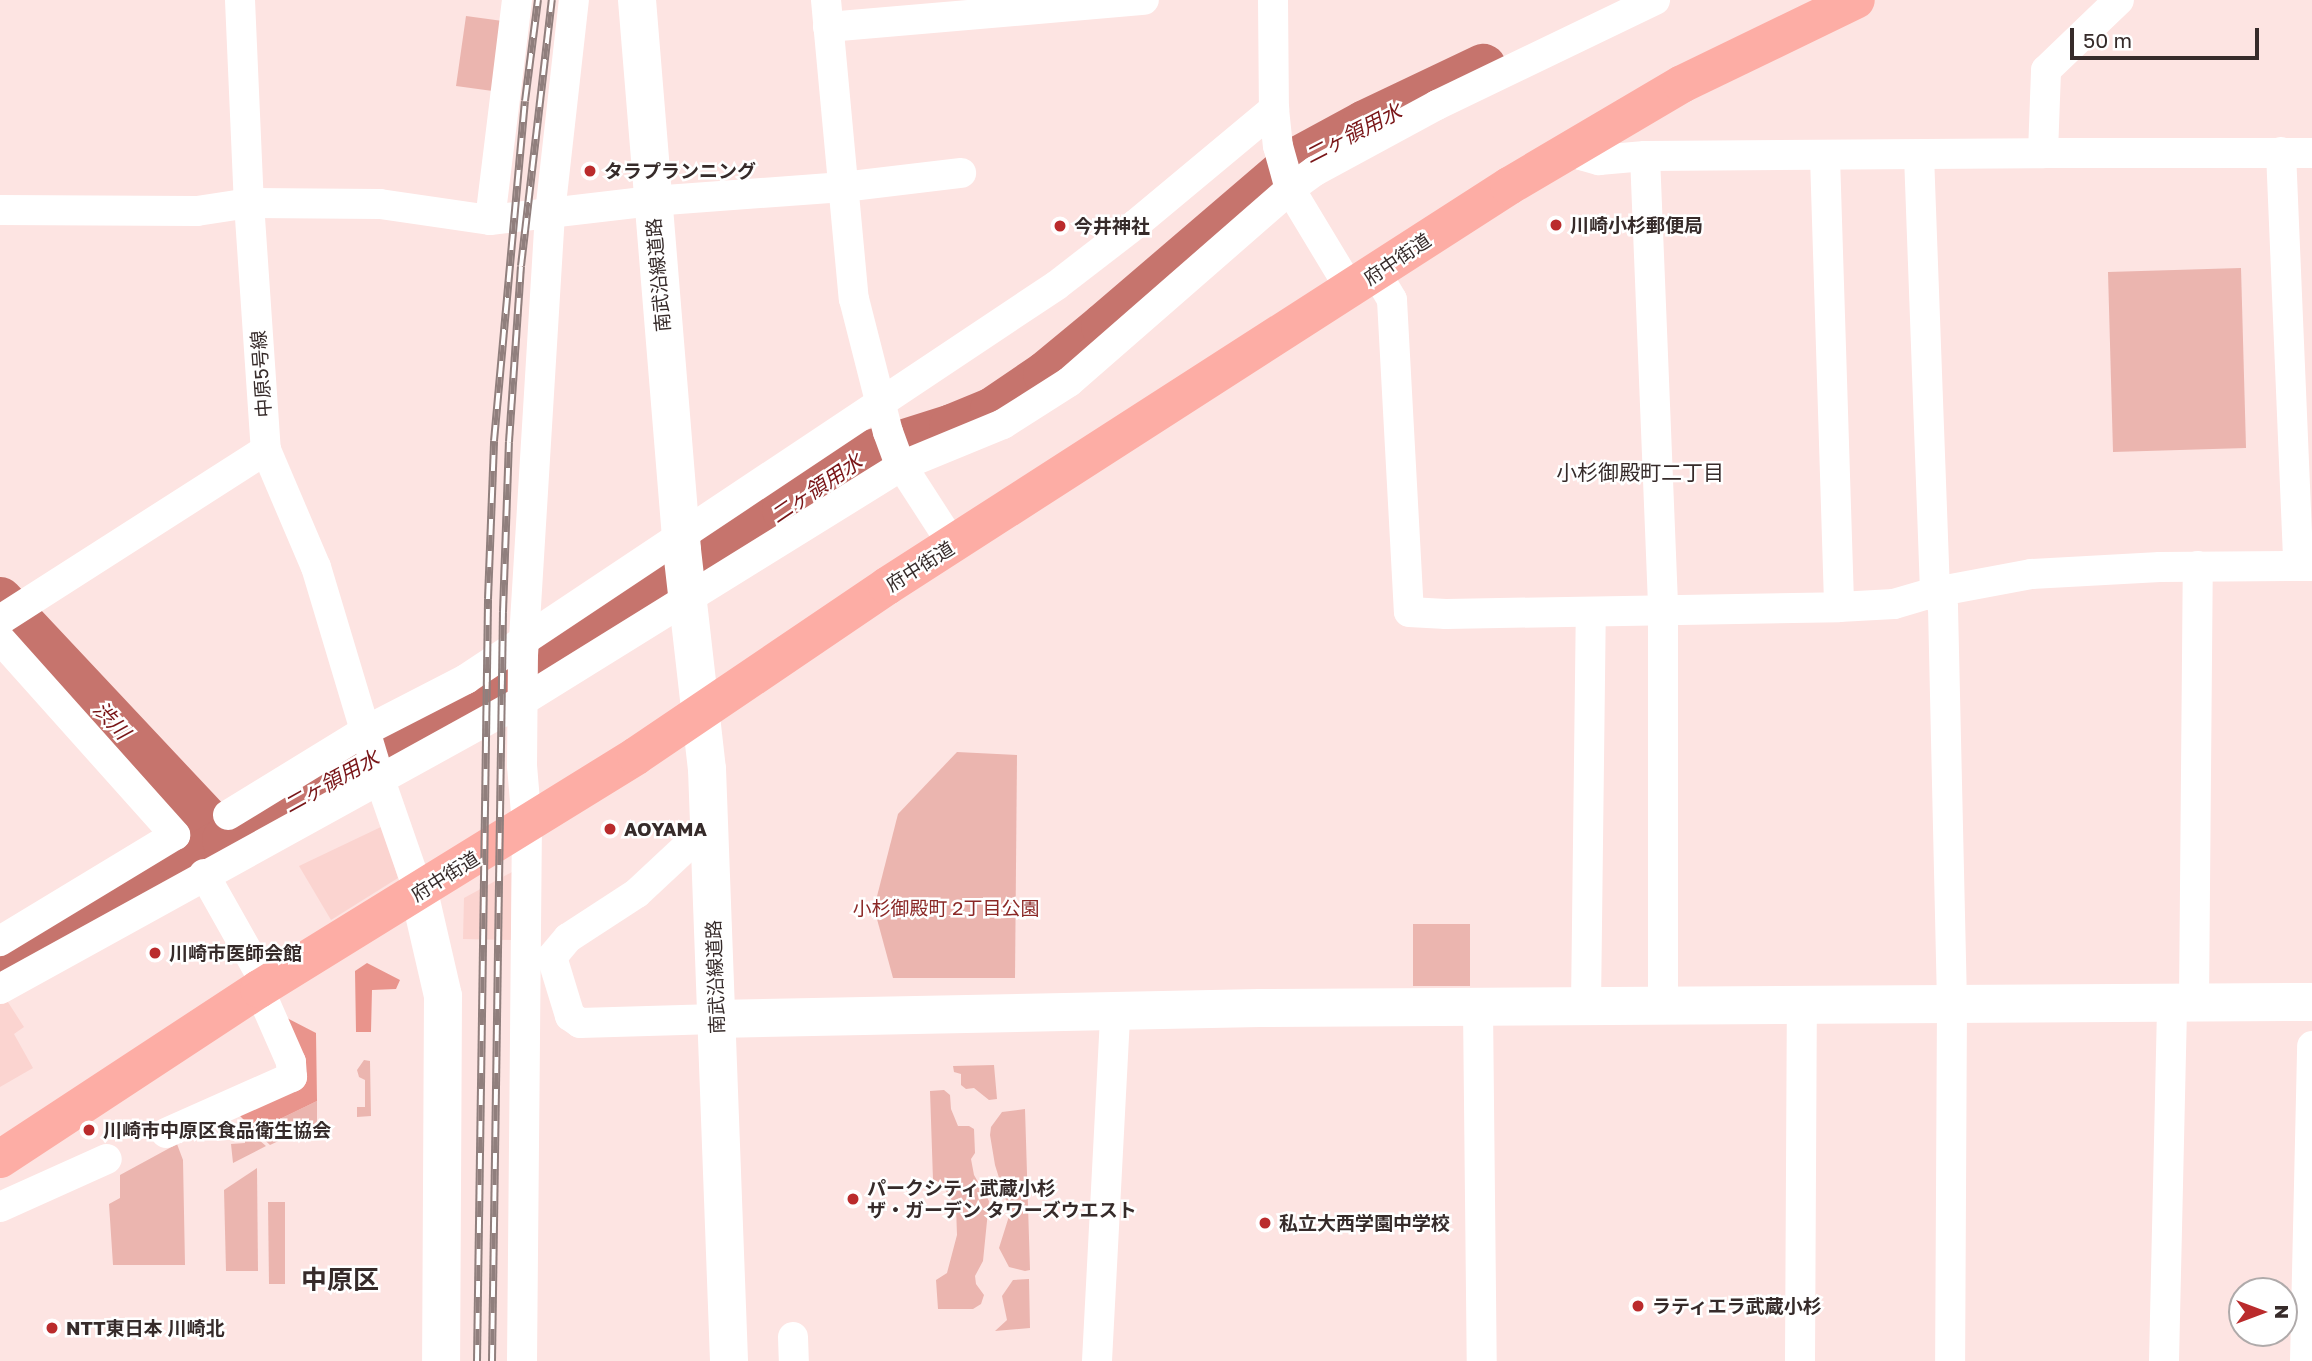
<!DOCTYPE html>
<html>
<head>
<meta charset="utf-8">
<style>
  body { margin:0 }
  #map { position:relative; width:2312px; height:1361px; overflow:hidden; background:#fde4e2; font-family:"Golos Text","Noto Sans JP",sans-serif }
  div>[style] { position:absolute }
  .built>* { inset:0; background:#fbd4d0 }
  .green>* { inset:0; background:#ebb5af }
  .forest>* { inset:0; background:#e9948c }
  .river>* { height:46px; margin:-23px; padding:0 23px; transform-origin:23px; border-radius:23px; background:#c6746d }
  .street>* { height:30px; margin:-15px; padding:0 15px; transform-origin:15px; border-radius:15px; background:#fff }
  .secondary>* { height:38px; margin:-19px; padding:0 19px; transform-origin:19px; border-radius:19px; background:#fff }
  .highway>* { height:38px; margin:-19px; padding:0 19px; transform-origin:19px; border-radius:19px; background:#fdada5 }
  .rail>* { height:8px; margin-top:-4px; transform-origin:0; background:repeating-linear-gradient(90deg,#fff 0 16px,#907f7d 0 32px); box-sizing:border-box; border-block:2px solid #907f7d }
  .dots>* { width:19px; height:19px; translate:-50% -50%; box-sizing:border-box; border:4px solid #fff; border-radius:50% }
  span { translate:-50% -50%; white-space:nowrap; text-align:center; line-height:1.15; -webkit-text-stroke:5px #fff; paint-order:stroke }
  .poi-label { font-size:19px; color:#362b2a; font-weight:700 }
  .left { translate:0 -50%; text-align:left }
  .street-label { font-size:19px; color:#362b2a }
  .park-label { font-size:19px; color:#8b2826 }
  .water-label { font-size:21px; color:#791517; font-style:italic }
  .neighbourhood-label { font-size:21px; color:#362b2a }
  .district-label { font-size:26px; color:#362b2a; font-weight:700 }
  .north { position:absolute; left:2228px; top:1277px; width:70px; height:70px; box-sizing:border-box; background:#fff; border:2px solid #afaaaa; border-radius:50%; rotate:90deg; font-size:19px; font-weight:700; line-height:28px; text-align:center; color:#362b2a }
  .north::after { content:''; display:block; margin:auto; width:24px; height:32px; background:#ba2b2c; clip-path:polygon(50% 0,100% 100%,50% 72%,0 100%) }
  .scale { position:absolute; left:2070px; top:28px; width:189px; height:32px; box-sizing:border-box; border:4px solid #362b2a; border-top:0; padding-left:9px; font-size:21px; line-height:24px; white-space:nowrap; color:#362b2a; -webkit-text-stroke:5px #fff; paint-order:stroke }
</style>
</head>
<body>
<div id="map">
  <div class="built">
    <div style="clip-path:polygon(383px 826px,398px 878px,331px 920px,299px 866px)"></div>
    <div style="clip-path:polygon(512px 872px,511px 940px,463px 939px,464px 898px)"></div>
    <div style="clip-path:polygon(4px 996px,24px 1027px,14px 1034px,33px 1068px,0 1087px,0 998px)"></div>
  </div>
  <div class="green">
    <div style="clip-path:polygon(466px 16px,510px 22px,500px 92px,456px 86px)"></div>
    <div style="clip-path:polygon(2241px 268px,2246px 448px,2113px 452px,2108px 272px)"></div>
    <div style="clip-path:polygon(957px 752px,1017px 755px,1015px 978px,893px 978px,874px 908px,898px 814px)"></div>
    <div style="clip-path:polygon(1413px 924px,1470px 924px,1470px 986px,1413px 986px)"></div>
    <div style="clip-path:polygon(364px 1060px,370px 1061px,371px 1116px,357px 1117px,357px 1107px,365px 1107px,365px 1080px,359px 1077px,357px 1070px)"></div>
    <div style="clip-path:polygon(994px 1065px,997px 1099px,989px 1100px,974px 1088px,966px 1089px,961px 1085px,961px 1074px,954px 1072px,953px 1066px)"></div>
    <div style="clip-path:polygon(944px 1090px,950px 1095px,951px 1109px,958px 1126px,969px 1126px,974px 1129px,975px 1153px,971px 1159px,974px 1175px,989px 1201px,983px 1261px,975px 1276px,976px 1284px,984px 1295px,981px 1304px,973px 1309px,938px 1309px,936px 1280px,947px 1273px,957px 1235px,956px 1207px,941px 1183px,933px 1180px,930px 1091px)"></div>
    <div style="clip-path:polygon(317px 1101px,317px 1123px,270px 1145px,255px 1131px)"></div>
    <div style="clip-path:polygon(1025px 1109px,1030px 1270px,1025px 1271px,1009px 1267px,999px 1248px,1010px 1213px,995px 1165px,990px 1135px,991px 1127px,1002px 1112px)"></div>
    <div style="clip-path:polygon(245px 1128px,266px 1146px,233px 1163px,231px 1144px,245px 1143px)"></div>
    <div style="clip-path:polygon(177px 1144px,183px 1160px,185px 1265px,113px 1265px,109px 1204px,120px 1198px,120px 1175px)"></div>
    <div style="clip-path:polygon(257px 1168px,258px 1271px,226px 1271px,224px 1190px)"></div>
    <div style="clip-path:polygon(268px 1202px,285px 1202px,285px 1284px,269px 1284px)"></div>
    <div style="clip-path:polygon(1029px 1279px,1030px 1328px,995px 1331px,1007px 1320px,1002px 1296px,1013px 1280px)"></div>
  </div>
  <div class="forest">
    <div style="clip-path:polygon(367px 963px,400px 980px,396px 989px,372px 990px,371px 1032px,356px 1032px,355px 971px)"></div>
    <div style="clip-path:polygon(285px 1017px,316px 1033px,317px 1101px,255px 1131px,238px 1114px,302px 1085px)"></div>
  </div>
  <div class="river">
    <div style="left:0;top:600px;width:329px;rotate:46.8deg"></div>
    <div style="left:21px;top:963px;width:238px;rotate:-31.1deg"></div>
    <div style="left:225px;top:840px;width:341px;rotate:-29deg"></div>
    <div style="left:523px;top:675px;width:310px;rotate:-32.2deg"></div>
    <div style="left:785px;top:510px;width:93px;rotate:-35.4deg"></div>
    <div style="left:861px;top:456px;width:96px;rotate:-17.7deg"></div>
    <div style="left:952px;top:427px;width:44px;rotate:-22.5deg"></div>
    <div style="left:993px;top:410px;width:64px;rotate:-34.2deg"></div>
    <div style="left:1046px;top:374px;width:75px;rotate:-39.6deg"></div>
    <div style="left:1104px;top:326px;width:257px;rotate:-40.6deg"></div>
    <div style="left:1299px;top:159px;width:75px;rotate:-28.6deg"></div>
    <div style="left:1365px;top:123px;width:131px;rotate:-25.4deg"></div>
  </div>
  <div class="street">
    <div style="left:240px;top:0;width:203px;rotate:87.5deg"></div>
    <div style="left:249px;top:203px;width:248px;rotate:86.1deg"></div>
    <div style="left:266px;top:450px;width:127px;rotate:66.9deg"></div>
    <div style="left:316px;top:567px;width:222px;rotate:73.3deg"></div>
    <div style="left:380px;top:780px;width:119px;rotate:70.8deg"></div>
    <div style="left:826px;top:0;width:300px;rotate:84.7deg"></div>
    <div style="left:854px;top:299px;width:137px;rotate:75.7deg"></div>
    <div style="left:888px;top:432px;width:30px;rotate:70deg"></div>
    <div style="left:898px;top:460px;width:101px;rotate:57.1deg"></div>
    <div style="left:1273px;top:0;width:109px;rotate:89.5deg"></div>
    <div style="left:1274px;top:109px;width:37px;rotate:84deg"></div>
    <div style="left:1278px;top:146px;width:45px;rotate:74.4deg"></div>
    <div style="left:1290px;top:189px;width:118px;rotate:58.9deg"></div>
    <div style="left:828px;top:27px;width:317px;rotate:-4.9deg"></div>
    <div style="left:1576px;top:148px;width:9px;rotate:54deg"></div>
    <div style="left:1581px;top:155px;width:19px;rotate:16deg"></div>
    <div style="left:1599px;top:160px;width:46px;rotate:-5deg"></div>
    <div style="left:1645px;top:156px;width:398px;rotate:-0.4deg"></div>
    <div style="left:2043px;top:153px;width:269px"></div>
    <div style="left:2281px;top:152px;width:414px;rotate:87.6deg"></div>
    <div style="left:2043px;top:153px;width:83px;rotate:-87.9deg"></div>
    <div style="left:2046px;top:70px;width:101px;rotate:-43.8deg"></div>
    <div style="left:1919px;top:155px;width:437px;rotate:87.9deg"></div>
    <div style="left:1935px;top:592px;width:17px;rotate:62deg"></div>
    <div style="left:1943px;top:607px;width:395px;rotate:88.7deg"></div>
    <div style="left:1952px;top:1002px;width:359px;rotate:90.3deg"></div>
    <div style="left:1645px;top:156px;width:453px;rotate:87.7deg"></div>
    <div style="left:1663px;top:609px;width:395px;rotate:90deg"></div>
    <div style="left:1825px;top:157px;width:450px;rotate:88.2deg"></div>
    <div style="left:0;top:210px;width:197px;rotate:0.3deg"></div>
    <div style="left:197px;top:211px;width:53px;rotate:-8.7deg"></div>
    <div style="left:249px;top:203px;width:131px;rotate:0.4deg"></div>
    <div style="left:380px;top:204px;width:111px;rotate:8.3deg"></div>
    <div style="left:490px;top:220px;width:163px;rotate:-6.7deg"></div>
    <div style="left:652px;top:201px;width:192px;rotate:-4.2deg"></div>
    <div style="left:843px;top:187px;width:119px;rotate:-6.8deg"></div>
    <div style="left:490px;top:220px;width:222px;rotate:-83deg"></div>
    <div style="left:1376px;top:273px;width:31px;rotate:59deg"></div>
    <div style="left:1392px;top:300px;width:312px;rotate:86.9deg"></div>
    <div style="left:1409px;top:612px;width:37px;rotate:3deg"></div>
    <div style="left:1446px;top:614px;width:393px;rotate:-1deg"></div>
    <div style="left:1839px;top:607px;width:55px;rotate:-3.1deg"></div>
    <div style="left:1894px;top:604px;width:43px;rotate:-16.3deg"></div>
    <div style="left:1935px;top:592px;width:98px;rotate:-10.6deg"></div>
    <div style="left:2031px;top:574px;width:129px;rotate:-3.1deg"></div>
    <div style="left:2160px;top:567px;width:152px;rotate:-0.4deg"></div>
    <div style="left:0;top:620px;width:316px;rotate:-32.6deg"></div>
    <div style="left:0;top:639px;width:263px;rotate:48.2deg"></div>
    <div style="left:175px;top:835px;width:205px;rotate:148.8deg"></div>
    <div style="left:228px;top:815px;width:161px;rotate:-31.5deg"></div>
    <div style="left:365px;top:731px;width:114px;rotate:-27.2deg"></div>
    <div style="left:466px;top:679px;width:710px;rotate:-33.69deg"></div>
    <div style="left:1057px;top:285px;width:100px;rotate:-37.7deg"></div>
    <div style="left:1136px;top:224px;width:180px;rotate:-39.8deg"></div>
    <div style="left:204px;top:874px;width:126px;rotate:60.6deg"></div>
    <div style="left:552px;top:957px;width:62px;rotate:73deg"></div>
    <div style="left:570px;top:1016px;width:12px;rotate:35deg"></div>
    <div style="left:580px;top:1023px;width:136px;rotate:-1.7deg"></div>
    <div style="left:552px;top:957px;width:25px;rotate:-50deg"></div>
    <div style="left:568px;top:938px;width:82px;rotate:-33.1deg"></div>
    <div style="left:637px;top:893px;width:100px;rotate:-43deg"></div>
    <div style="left:0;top:989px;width:598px;rotate:-28.88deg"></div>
    <div style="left:524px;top:700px;width:444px;rotate:-31.8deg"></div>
    <div style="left:901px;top:466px;width:110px;rotate:-22.4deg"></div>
    <div style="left:1003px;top:424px;width:78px;rotate:-32.5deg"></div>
    <div style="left:1069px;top:382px;width:293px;rotate:-41.1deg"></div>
    <div style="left:1290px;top:189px;width:31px;rotate:-36deg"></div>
    <div style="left:1315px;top:171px;width:139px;rotate:-28.4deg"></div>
    <div style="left:1437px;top:105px;width:242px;rotate:-25.7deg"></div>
    <div style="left:2194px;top:1002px;width:436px;rotate:-89.5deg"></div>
    <div style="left:1586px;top:1006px;width:394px;rotate:-89.3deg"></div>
    <div style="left:1478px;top:1007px;width:354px;rotate:89.4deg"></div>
    <div style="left:166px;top:1133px;width:138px;rotate:-24deg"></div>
    <div style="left:292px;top:1077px;width:15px;rotate:-94deg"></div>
    <div style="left:291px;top:1062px;width:80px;rotate:-113.7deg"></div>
    <div style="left:0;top:1207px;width:117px;rotate:-24.2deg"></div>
    <div style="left:793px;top:1337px;width:24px;rotate:88deg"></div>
    <div style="left:522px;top:1361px;width:536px;rotate:-89.47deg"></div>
    <div style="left:527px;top:825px;width:59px;rotate:-94.8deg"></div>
    <div style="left:522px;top:766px;width:111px;rotate:-89.5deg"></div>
    <div style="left:523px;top:655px;width:443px;rotate:-86.5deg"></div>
    <div style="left:550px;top:213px;width:214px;rotate:-83.6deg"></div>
    <div style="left:1097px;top:1361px;width:349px;rotate:-87deg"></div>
    <div style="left:1800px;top:1361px;width:357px;rotate:-89.7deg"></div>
    <div style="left:2164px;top:1361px;width:358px;rotate:-88.7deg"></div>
    <div style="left:2305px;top:1361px;width:315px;rotate:-88.7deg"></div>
  </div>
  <div class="secondary">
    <div style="left:637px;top:0;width:552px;rotate:85.32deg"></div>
    <div style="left:682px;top:550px;width:220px;rotate:83.5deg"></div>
    <div style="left:707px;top:769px;width:592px;rotate:87.87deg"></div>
    <div style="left:419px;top:892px;width:107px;rotate:77deg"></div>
    <div style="left:443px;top:996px;width:365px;rotate:90.3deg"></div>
    <div style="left:716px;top:1019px;width:544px;rotate:-1.16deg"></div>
    <div style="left:1260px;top:1008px;width:1052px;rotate:-0.33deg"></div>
  </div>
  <div class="highway">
    <div style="left:0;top:1159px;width:310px;rotate:-33.3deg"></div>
    <div style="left:259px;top:989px;width:443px;rotate:-31.7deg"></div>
    <div style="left:636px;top:756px;width:303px;rotate:-34.1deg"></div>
    <div style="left:887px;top:586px;width:740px;rotate:-32.74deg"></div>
    <div style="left:1509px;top:186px;width:201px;rotate:-30.5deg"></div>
    <div style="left:1682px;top:84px;width:193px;rotate:-25.8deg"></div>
  </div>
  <div class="rail">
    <div style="left:477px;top:1361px;width:762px;rotate:-89.17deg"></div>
    <div style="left:488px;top:599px;width:158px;rotate:-87.8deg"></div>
    <div style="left:494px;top:441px;width:341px;rotate:-84.8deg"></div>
    <div style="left:525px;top:101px;width:102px;rotate:-82.7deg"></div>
    <div style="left:492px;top:1361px;width:749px;rotate:-89.16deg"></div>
    <div style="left:503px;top:612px;width:170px;rotate:-88deg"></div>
    <div style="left:509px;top:442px;width:176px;rotate:-86.1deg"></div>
    <div style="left:521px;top:266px;width:268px;rotate:-83.4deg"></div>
  </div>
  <div class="dots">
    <div style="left:590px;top:171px;background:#ba2b2c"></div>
    <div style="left:1556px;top:225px;background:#ba2b2c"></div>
    <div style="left:1060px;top:226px;background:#ba2b2c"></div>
    <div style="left:610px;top:829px;background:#ba2b2c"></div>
    <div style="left:155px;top:953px;background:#ba2b2c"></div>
    <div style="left:89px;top:1130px;background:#ba2b2c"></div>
    <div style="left:853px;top:1199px;background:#ba2b2c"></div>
    <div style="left:1265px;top:1223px;background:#ba2b2c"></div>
    <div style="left:1638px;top:1306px;background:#ba2b2c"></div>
    <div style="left:52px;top:1328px;background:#ba2b2c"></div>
  </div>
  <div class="poi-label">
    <span class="left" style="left:604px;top:171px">タラプランニング</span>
    <span class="left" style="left:1570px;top:225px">川崎小杉郵便局</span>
    <span class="left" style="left:1074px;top:226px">今井神社</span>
    <span class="left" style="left:624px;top:829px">AOYAMA</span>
    <span class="left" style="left:169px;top:953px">川崎市医師会館</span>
    <span class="left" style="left:103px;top:1130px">川崎市中原区食品衛生協会</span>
    <span class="left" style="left:867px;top:1199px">パークシティ武蔵小杉<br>ザ・ガーデン タワーズウエスト</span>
    <span class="left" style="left:1279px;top:1223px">私立大西学園中学校</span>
    <span class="left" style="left:1652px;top:1306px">ラティエラ武蔵小杉</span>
    <span class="left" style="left:66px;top:1328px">NTT東日本 川崎北</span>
  </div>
  <div class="street-label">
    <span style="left:1397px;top:259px;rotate:-34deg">府中街道</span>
    <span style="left:658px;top:275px;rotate:-95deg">南武沿線道路</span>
    <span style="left:261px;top:374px;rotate:-94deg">中原5号線</span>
    <span style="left:920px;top:566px;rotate:-32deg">府中街道</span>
    <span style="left:445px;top:876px;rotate:-32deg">府中街道</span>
    <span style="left:715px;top:977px;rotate:-92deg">南武沿線道路</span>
  </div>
  <div class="park-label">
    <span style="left:946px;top:908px">小杉御殿町 2丁目公園</span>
  </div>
  <div class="water-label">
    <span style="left:1353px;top:133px;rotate:-27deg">二ヶ領用水</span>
    <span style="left:816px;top:488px;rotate:-34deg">二ヶ領用水</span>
    <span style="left:112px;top:720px;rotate:47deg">渋川</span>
    <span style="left:331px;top:781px;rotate:-29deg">二ヶ領用水</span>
  </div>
  <div class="neighbourhood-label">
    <span style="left:1640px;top:472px">小杉御殿町二丁目</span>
  </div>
  <div class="district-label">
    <span style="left:340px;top:1280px">中原区</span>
  </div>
  <div class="north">N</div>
  <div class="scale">50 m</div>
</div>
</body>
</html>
